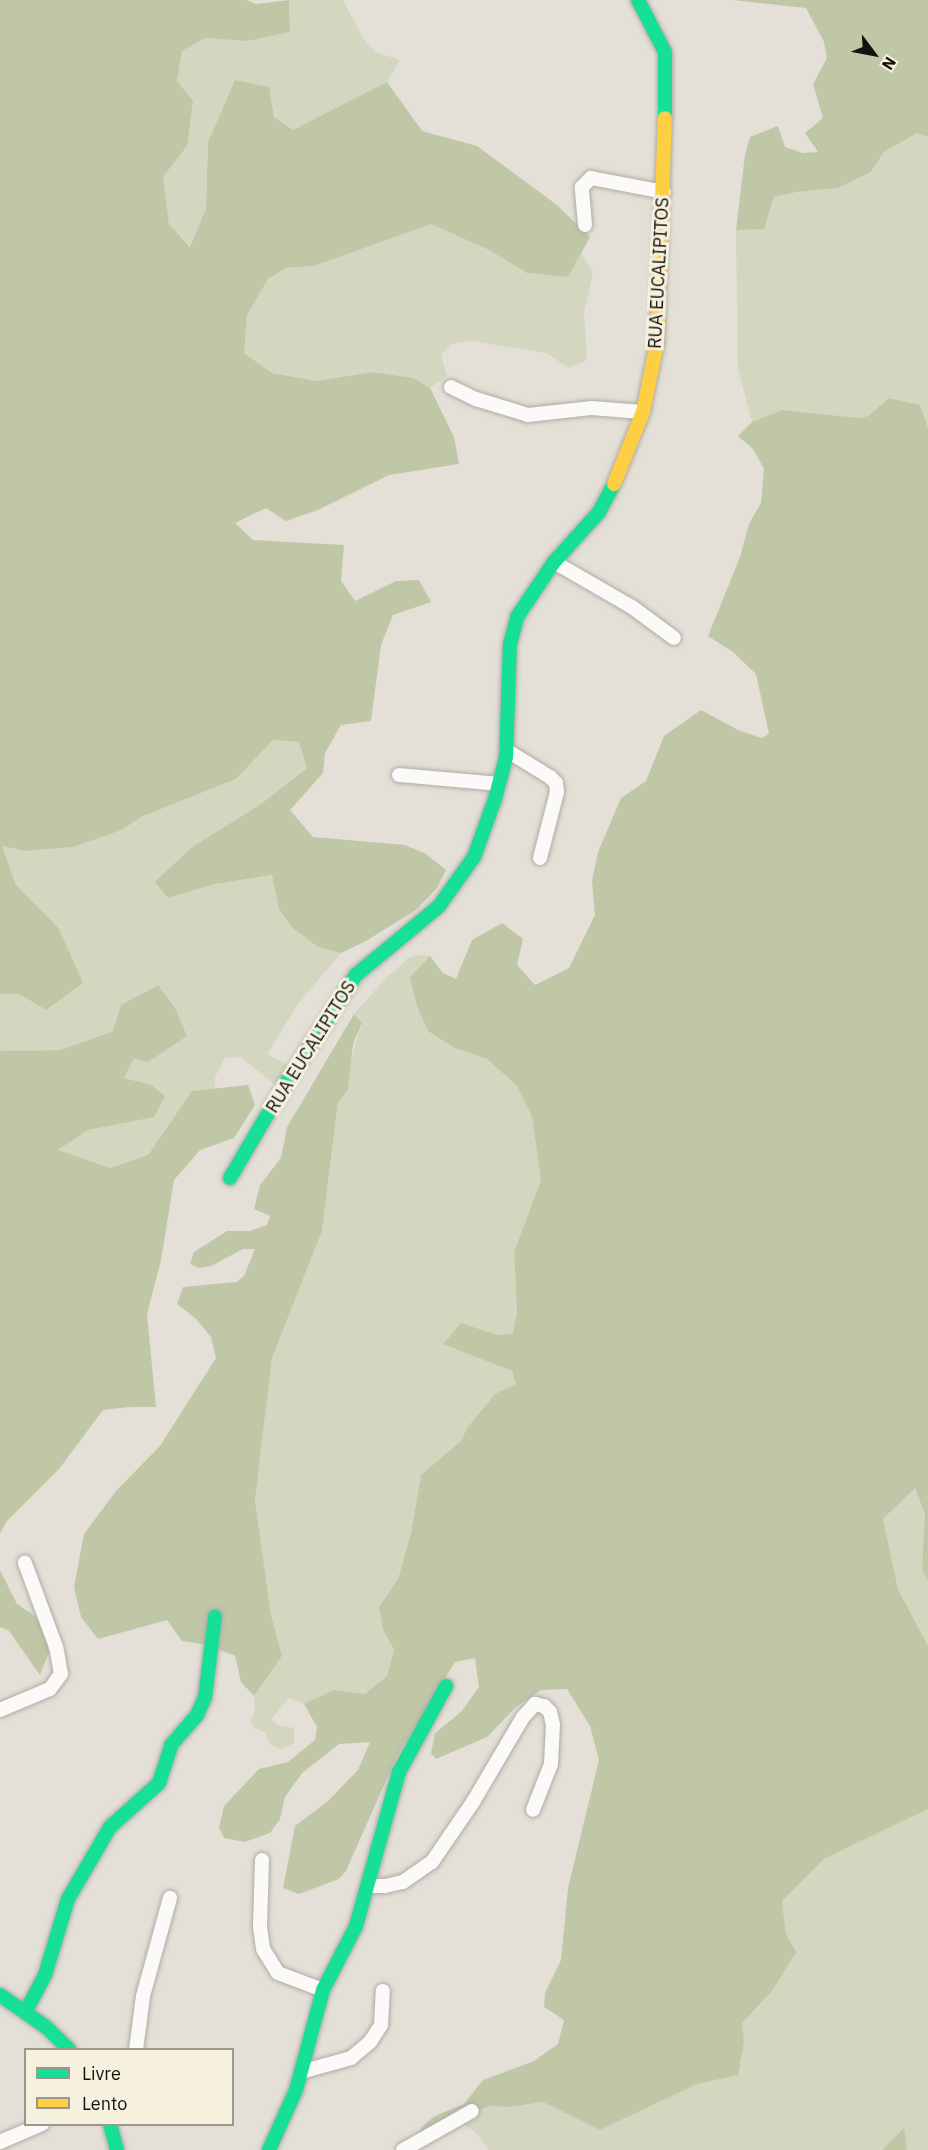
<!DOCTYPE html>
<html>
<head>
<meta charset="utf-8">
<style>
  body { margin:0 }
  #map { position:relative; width:928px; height:2150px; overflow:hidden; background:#e4e0d7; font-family:"IBM Plex Sans",sans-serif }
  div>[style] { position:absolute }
  .green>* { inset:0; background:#d3d7c0 }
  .forest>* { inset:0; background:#c0c7a7 }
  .roads { filter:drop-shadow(0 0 2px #afaca6) drop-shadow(0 0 2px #afaca6) }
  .street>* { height:14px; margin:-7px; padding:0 7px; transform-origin:7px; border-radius:7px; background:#fbfaf9 }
  .fast>* { height:14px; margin:-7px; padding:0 7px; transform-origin:7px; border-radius:7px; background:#16e098 }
  .slow>* { height:14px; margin:-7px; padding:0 7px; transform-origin:7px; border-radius:7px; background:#ffcf43 }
  span { translate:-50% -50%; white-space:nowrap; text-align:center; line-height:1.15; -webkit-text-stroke:6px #f6f0df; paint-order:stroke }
  .street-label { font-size:18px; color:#14120c }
  .legend { position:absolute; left:24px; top:2048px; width:210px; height:78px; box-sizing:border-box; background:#f6f0df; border:2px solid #9c978b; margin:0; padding:8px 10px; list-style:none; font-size:18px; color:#14120c }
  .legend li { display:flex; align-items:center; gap:12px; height:30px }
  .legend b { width:30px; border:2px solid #9c978b }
  .north { position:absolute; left:844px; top:24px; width:60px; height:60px; -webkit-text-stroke:4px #f6f0df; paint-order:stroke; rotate:122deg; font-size:16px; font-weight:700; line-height:24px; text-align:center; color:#14120c }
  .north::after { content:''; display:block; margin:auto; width:21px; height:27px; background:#14120c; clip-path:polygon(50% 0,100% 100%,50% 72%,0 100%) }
</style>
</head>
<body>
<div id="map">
  <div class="green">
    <div style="clip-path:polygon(289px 0,343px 0,363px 38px,375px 52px,400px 60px,387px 82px,293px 131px,274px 117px,208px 142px,206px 209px,191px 247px,169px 224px,163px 177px,187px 145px,177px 81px,182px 51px,205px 38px,248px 41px,290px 32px)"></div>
    <div style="clip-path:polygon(917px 133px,928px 137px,928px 428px,920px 405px,889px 398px,868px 416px,860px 418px,782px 410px,752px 422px,738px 369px,736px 230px,764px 228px,774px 197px,797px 192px,838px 188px,871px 172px,884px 152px)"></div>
    <div style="clip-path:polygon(431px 224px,489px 250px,527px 273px,568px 277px,581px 253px,593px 273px,584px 313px,587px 360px,569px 368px,546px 353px,471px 341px,451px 344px,441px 355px,447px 376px,430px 388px,413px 378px,372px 372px,316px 381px,272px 373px,244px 353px,246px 315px,268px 279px,286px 268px,314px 266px)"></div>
    <div style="clip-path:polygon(273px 740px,300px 742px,307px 768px,261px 804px,192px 847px,169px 898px,215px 884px,272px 875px,279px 909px,318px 947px,341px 953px,298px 1004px,267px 1054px,301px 1072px,276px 1086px,241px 1057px,225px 1058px,215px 1077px,215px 1089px,192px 1091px,148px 1155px,110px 1168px,57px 1150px,88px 1130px,154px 1116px,151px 1085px,124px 1079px,158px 985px,121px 1005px,114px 1030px,60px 1050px,0 1051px,0 994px,19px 994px,46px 1010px,59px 927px,16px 885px,2px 846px,26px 851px,73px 847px,122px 830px,141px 817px,236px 779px)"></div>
    <div style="clip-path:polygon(418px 955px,430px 956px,410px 977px,455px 1048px,487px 1059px,516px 1085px,532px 1117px,541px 1180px,514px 1252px,517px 1312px,513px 1333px,498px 1335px,461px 1323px,443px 1344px,512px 1371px,516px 1385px,467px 1428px,461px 1441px,421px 1475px,411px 1533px,398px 1579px,379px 1607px,383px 1630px,394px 1650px,387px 1676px,366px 1694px,333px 1690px,304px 1704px,289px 1698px,271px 1719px,277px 1725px,294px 1728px,294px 1743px,281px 1750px,268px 1742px,266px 1733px,255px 1728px,251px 1722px,255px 1710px,254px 1696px,282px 1656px,271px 1615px,255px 1500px,272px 1358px,322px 1231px,338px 1102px,362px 1023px,354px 1014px,386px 978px,410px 957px)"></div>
    <div style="clip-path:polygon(915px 1488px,925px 1514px,922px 1569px,928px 1581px,928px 1646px,898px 1589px,883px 1519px)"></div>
    <div style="clip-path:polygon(928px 1809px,928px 2150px,907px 2150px,903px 2127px,882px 2150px,489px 2150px,475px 2132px,456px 2120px,490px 2106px,510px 2107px,543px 2102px,600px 2130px,697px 2084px,737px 2075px,744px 2041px,742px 2023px,772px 1991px,786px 1934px,782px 1901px,824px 1859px)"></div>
  </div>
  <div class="forest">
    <div style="clip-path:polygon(0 0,246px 0,256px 4px,289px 0,290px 32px,248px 41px,205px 38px,182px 51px,177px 81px,193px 101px,187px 146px,163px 177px,169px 224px,190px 247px,206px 209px,208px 142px,235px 80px,269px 87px,274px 117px,293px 130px,387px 82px,422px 131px,477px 146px,557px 205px,590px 237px,568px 277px,527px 273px,489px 250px,431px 224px,314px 266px,286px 268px,268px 279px,247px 315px,244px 353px,272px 373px,316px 381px,372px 372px,413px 378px,430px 388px,454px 437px,459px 464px,389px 475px,318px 510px,286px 521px,266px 508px,235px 523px,253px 540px,344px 545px,341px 581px,355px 601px,396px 581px,419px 580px,431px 602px,393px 615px,381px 645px,371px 721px,341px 725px,325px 753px,323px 773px,290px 810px,313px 837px,405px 845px,426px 854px,446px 870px,437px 888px,416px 910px,366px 941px,341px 953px,318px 947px,293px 928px,279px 909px,272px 875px,215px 884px,168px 898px,155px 882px,192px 847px,261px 804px,307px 768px,299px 742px,273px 740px,236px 779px,141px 817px,122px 830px,73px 847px,26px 851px,2px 846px,16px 885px,58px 927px,83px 983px,46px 1010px,19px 994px,0 994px)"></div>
    <div style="clip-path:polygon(733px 0,928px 0,928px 137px,917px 133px,884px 152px,871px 172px,838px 188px,797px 192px,774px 197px,764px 229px,736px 230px,745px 155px,750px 137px,778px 126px,785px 147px,803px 153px,818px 152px,805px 133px,823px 118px,813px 84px,827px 58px,824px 42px,806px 8px)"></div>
    <div style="clip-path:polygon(889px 398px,920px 405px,928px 428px,928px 1581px,922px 1569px,925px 1514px,915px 1488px,883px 1519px,898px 1589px,928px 1646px,928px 1809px,824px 1859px,782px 1901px,786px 1934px,796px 1952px,772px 1991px,742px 2023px,744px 2041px,738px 2075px,697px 2084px,600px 2130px,543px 2102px,510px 2107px,490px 2106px,432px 2131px,419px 2132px,425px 2124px,435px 2116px,464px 2104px,483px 2080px,534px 2061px,558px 2044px,564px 2020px,544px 2007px,545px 1993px,561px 1960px,568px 1888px,599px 1760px,590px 1726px,567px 1689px,541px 1690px,516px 1707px,487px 1737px,436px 1759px,431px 1753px,435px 1733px,461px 1712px,479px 1687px,475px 1658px,455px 1662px,396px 1758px,346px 1871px,339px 1879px,299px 1894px,283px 1888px,295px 1826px,327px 1802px,358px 1770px,370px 1742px,339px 1744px,302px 1773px,285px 1797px,280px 1819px,270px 1833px,245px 1842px,224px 1838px,219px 1828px,224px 1806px,259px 1769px,288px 1762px,315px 1740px,317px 1727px,304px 1704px,333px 1690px,365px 1694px,387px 1676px,394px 1650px,383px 1630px,379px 1607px,398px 1579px,411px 1533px,421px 1475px,461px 1441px,467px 1428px,495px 1394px,516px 1384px,512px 1371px,443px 1344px,461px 1323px,498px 1335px,513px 1333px,517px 1312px,514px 1252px,541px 1180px,532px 1117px,516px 1085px,487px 1059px,455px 1048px,428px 1031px,417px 1006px,410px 977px,430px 956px,443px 973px,456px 979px,472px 940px,502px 923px,523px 939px,517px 965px,535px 985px,569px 968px,595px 915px,592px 881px,598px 852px,621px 798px,646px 781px,664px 736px,701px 710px,738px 730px,761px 738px,769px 734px,756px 674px,733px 652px,708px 636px,740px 557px,749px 524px,761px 503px,764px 469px,753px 449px,738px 436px,752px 422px,782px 410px,860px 418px,868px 416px)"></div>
    <div style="clip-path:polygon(158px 985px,175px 1008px,187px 1036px,148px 1062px,134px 1058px,124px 1078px,151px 1085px,165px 1096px,154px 1117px,88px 1130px,58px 1150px,110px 1168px,148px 1155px,192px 1091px,248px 1085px,255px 1105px,234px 1138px,200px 1150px,174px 1180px,161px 1260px,147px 1314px,156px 1407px,130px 1407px,103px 1410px,59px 1469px,6px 1522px,0 1534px,0 1051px,60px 1050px,113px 1031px,121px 1005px)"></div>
    <div style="clip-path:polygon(354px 1014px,362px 1023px,353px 1044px,348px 1090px,338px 1102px,322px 1231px,272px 1358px,255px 1500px,271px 1615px,282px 1656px,254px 1696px,241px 1682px,235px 1656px,208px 1645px,182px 1641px,167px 1620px,98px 1639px,81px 1617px,74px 1587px,84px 1534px,116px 1491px,160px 1446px,216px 1358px,211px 1337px,195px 1318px,177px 1304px,183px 1287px,237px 1282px,244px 1276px,255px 1249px,243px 1249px,211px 1266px,199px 1268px,190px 1264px,194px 1252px,227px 1231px,250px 1231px,267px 1225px,270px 1216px,254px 1209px,260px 1185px,281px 1158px,287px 1127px)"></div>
    <div style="clip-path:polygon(0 1570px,17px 1604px,41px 1620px,49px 1652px,40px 1675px,9px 1631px,0 1627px)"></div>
    <div style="clip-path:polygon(904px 2127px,907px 2150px,882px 2150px)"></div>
  </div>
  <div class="roads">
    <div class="street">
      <div style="left:585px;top:225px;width:38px;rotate:-95deg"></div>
      <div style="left:582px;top:187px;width:13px;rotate:-45deg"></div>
      <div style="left:591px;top:178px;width:74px;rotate:10.9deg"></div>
      <div style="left:451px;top:387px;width:28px;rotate:26deg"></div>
      <div style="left:476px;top:399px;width:54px;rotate:17.1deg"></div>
      <div style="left:528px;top:415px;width:63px;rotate:-6.3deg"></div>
      <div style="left:591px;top:408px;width:52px;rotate:4.4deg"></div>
      <div style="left:554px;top:562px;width:90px;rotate:30deg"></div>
      <div style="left:632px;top:607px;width:52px;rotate:36.4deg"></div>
      <div style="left:506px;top:750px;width:52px;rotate:31.5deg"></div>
      <div style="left:550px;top:777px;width:8px;rotate:45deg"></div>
      <div style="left:556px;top:783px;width:9px;rotate:84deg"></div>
      <div style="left:557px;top:792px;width:68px;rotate:104.4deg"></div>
      <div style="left:399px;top:775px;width:100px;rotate:5.1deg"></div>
      <div style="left:0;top:1710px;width:54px;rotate:-22.8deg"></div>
      <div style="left:50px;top:1689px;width:19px;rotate:-54deg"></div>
      <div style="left:61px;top:1674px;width:27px;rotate:-100deg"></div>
      <div style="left:56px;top:1647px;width:90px;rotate:-110.3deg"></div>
      <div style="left:262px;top:1860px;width:67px;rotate:91.7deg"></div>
      <div style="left:260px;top:1927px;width:22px;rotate:82deg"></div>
      <div style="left:263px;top:1949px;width:28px;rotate:58deg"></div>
      <div style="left:278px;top:1973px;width:48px;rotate:20.7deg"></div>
      <div style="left:369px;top:1886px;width:16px"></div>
      <div style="left:385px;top:1886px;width:18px;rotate:-13deg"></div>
      <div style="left:403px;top:1882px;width:35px;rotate:-35deg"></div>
      <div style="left:432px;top:1862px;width:73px;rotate:-55.7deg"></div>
      <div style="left:473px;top:1802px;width:99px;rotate:-59.5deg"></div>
      <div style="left:523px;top:1717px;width:18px;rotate:-47deg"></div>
      <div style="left:535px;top:1704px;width:9px;rotate:13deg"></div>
      <div style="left:544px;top:1706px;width:8px;rotate:45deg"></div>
      <div style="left:550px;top:1712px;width:13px;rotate:77deg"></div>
      <div style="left:553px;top:1725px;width:39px;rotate:93deg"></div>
      <div style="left:551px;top:1764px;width:49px;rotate:111.4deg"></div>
      <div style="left:136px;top:2050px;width:54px;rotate:-82.6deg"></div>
      <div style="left:143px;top:1996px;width:102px;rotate:-74.6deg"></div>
      <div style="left:301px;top:2072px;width:52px;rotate:-15.6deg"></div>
      <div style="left:351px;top:2058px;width:25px;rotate:-40deg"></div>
      <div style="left:370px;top:2042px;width:20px;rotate:-57deg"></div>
      <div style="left:381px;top:2025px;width:34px;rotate:-87deg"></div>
      <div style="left:0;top:2142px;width:46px;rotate:-23.2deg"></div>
      <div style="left:403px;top:2150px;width:79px;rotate:-29.5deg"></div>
    </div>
    <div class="fast">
      <div style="left:638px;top:0;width:59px;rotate:62.6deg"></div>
      <div style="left:665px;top:52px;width:66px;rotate:90deg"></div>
      <div style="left:230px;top:1178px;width:110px;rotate:-59.5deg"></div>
      <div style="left:286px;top:1083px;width:129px;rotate:-57.1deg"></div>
      <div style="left:356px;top:975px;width:108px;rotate:-39.7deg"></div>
      <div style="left:439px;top:906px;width:60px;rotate:-54.5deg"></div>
      <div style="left:474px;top:857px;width:62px;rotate:-70.1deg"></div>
      <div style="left:495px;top:799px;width:43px;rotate:-75.3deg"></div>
      <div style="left:506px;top:757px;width:113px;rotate:-88deg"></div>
      <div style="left:510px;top:644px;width:28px;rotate:-75deg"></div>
      <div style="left:517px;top:617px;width:66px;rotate:-56.1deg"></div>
      <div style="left:554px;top:562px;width:67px;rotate:-48deg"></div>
      <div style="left:599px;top:512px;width:32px;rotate:-62deg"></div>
      <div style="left:0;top:1995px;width:56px;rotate:34.8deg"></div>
      <div style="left:46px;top:2027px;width:33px;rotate:44deg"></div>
      <div style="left:26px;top:2011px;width:41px;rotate:-62.2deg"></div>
      <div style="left:45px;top:1975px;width:79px;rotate:-73.2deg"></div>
      <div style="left:68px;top:1899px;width:83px;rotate:-59.7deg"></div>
      <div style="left:110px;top:1827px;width:66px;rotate:-41.9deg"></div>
      <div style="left:159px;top:1783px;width:40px;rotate:-72deg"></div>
      <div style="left:171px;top:1745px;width:40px;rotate:-49deg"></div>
      <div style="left:197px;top:1715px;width:20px;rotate:-66deg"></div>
      <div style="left:205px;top:1697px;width:81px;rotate:-82.9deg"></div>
      <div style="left:110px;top:2124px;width:27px;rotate:75deg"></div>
      <div style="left:269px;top:2150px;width:66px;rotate:-65.8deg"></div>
      <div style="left:296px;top:2090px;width:104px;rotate:-74.9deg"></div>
      <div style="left:323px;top:1990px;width:72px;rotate:-62.7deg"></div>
      <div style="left:356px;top:1926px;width:160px;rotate:-74.4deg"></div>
      <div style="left:399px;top:1772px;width:98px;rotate:-61.3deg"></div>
    </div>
    <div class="slow">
      <div style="left:614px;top:484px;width:78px;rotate:-68.1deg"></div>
      <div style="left:643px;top:412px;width:70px;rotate:-78.5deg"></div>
      <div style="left:657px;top:343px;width:225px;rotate:-88deg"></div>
    </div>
  </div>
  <div class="street-label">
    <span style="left:659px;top:273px;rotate:-87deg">RUA EUCALIPITOS</span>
    <span style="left:311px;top:1047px;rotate:-58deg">RUA EUCALIPITOS</span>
  </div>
  <ul class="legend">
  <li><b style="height:8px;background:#16e098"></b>Livre</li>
  <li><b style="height:8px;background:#ffcf43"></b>Lento</li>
  </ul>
  <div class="north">N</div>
</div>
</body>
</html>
